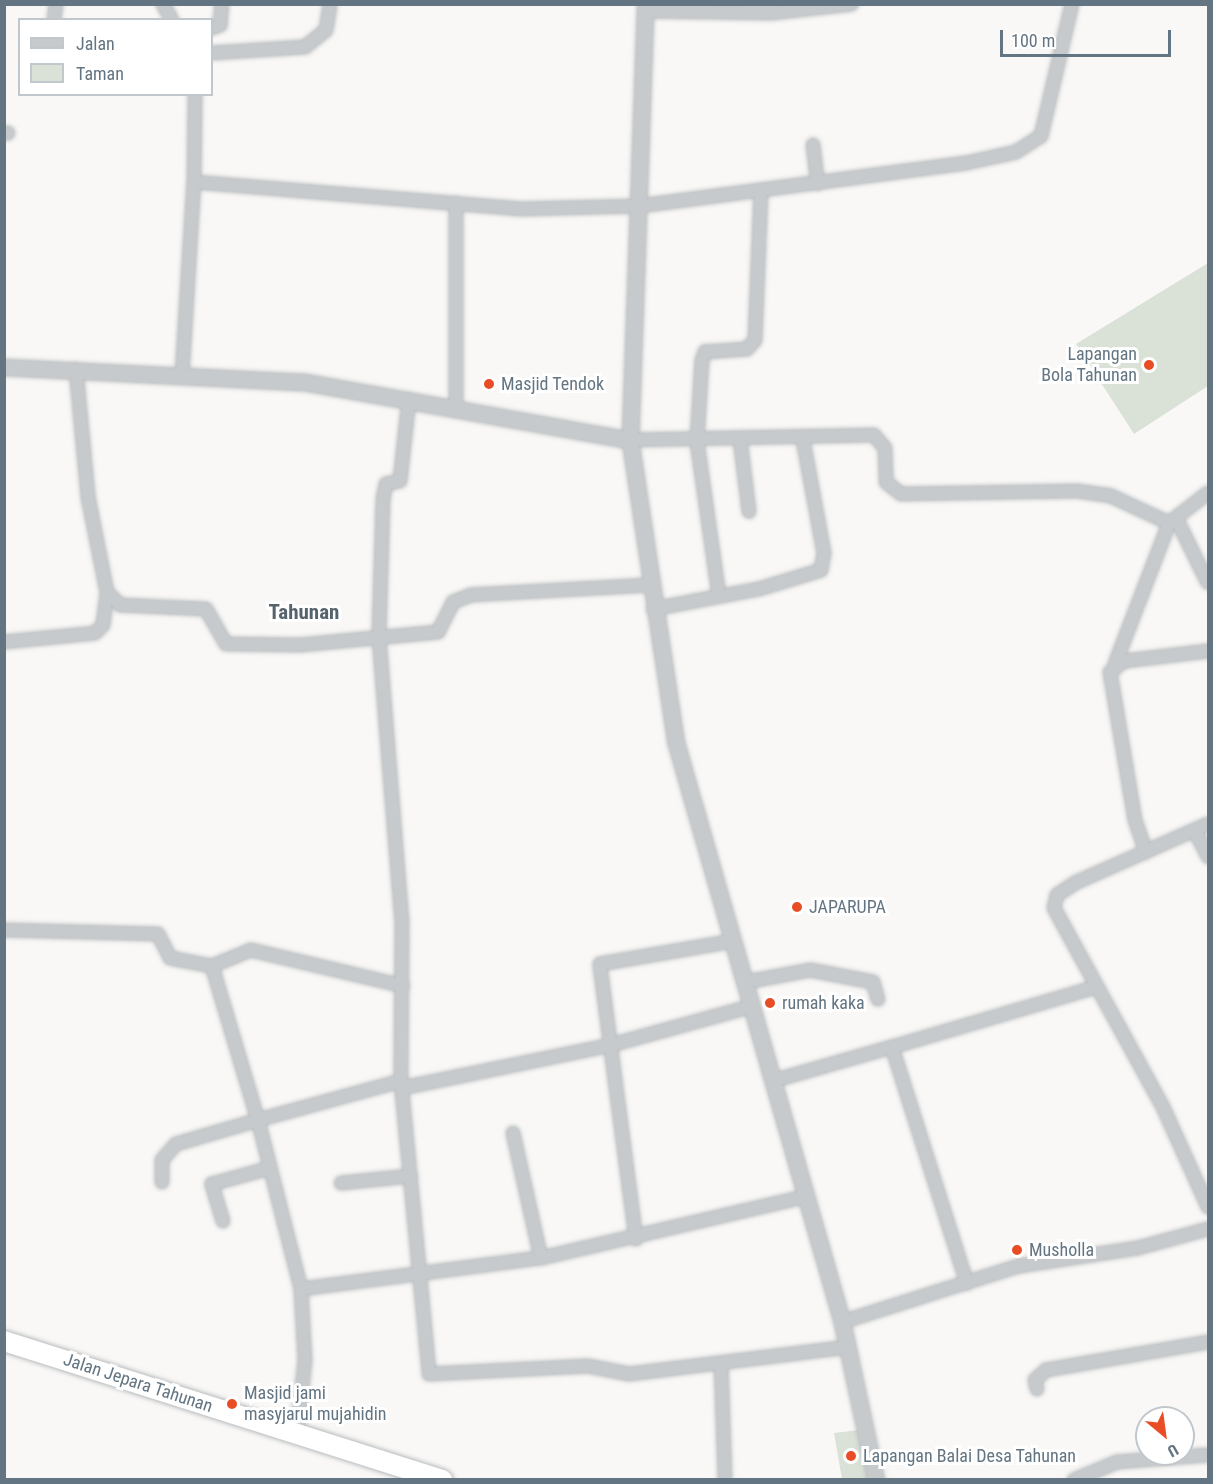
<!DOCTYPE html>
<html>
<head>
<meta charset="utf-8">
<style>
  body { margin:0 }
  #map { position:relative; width:1213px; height:1484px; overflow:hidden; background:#f9f8f6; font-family:"Roboto Condensed",sans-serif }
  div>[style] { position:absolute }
  .green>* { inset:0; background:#dae1d7 }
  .roads { filter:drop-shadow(0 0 2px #b9bcbf) drop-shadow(0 0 2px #b9bcbf) }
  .minor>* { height:12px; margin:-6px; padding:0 6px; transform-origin:6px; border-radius:6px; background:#c6cacd }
  .tertiary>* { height:15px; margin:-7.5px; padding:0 7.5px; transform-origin:7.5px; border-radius:7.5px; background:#c6cacd }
  .trunk>* { height:20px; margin:-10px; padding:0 10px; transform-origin:10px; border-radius:10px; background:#fff }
  .dots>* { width:16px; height:16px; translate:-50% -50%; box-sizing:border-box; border:3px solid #fff; border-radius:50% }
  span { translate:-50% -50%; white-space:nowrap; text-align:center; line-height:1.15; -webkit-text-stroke:6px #fff; paint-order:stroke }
  .poi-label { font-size:18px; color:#637582 }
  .right { translate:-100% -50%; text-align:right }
  .left { translate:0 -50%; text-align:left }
  .street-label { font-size:18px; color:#637582 }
  .quarter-label { font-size:21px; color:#55636d; font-weight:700 }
  .frame { position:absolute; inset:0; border:6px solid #637582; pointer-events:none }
  .legend { position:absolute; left:18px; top:18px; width:195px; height:78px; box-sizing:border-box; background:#fff; border:2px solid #c1c8cd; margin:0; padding:8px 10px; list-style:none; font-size:18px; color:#637582 }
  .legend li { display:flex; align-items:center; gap:12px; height:30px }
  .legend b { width:30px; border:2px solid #c1c8cd }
  .north { position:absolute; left:1135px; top:1406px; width:60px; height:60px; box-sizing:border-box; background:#fff; border:2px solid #c1c8cd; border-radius:50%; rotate:151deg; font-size:16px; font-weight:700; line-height:24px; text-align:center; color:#637582 }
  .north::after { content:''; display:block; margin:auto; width:21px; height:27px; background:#e84d26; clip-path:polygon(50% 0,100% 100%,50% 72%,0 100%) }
  .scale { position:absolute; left:1000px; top:30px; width:171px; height:27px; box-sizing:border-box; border:3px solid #637582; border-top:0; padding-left:8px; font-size:18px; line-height:21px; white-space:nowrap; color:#637582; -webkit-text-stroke:4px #fff; paint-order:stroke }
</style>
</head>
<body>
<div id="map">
  <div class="green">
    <div style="clip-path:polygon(1208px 263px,1208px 386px,1134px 434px,1076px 344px)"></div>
    <div style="clip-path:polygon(859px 1430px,868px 1479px,842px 1479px,834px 1433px)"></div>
  </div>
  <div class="roads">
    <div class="minor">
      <div style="left:163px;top:4px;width:18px;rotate:61deg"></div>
      <div style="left:644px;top:11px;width:127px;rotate:0.9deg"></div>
      <div style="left:771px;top:13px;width:81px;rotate:-6.3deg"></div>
      <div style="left:54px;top:20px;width:16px;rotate:-83deg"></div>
      <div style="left:212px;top:28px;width:9px;rotate:-21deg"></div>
      <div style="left:220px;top:25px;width:21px;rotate:-85deg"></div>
      <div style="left:212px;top:53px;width:93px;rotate:-3.7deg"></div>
      <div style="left:305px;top:47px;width:27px;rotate:-39deg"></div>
      <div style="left:326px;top:30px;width:26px;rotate:-81deg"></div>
      <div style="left:4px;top:133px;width:4px"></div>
      <div style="left:813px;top:145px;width:39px;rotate:83deg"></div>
      <div style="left:194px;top:182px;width:88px;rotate:-89.3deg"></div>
      <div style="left:456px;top:203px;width:204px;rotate:90deg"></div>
      <div style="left:76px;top:369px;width:129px;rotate:84.6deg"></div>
      <div style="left:88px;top:497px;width:97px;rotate:78.7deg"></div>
      <div style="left:107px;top:592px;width:18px;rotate:45deg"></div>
      <div style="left:120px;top:605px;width:86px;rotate:2.7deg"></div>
      <div style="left:206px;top:609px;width:40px;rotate:60.3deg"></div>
      <div style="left:226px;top:644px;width:74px;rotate:0.8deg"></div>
      <div style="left:300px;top:645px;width:139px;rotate:-5.4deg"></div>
      <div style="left:438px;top:632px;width:34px;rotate:-63deg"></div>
      <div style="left:453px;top:602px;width:19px;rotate:-21deg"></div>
      <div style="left:471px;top:595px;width:178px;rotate:-3.2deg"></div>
      <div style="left:182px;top:376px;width:194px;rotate:-86.5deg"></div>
      <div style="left:194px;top:182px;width:326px;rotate:4.7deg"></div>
      <div style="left:519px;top:209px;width:120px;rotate:-1.4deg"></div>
      <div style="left:639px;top:206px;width:330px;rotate:-7.5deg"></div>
      <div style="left:966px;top:163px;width:51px;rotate:-12.4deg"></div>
      <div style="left:1016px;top:152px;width:30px;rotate:-33deg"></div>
      <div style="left:1041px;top:136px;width:136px;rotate:-76.8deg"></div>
      <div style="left:409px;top:399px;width:82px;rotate:96.3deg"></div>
      <div style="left:400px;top:481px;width:14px;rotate:168deg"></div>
      <div style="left:386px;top:484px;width:16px;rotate:101deg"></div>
      <div style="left:383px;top:500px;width:137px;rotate:91.7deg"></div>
      <div style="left:379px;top:637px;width:285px;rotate:85.4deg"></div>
      <div style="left:402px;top:921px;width:160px;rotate:90.4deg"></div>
      <div style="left:401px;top:1081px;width:294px;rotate:84.5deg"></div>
      <div style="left:429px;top:1374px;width:159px;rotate:-2.9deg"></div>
      <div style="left:588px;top:1366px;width:42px;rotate:11deg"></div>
      <div style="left:629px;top:1374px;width:221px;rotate:-7deg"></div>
      <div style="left:740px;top:439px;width:73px;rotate:82.9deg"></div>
      <div style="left:630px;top:440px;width:244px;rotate:-1.2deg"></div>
      <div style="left:874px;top:435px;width:17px;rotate:50deg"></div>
      <div style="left:885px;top:448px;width:34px;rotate:88deg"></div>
      <div style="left:886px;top:482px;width:19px;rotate:39deg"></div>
      <div style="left:901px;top:494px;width:176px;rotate:-1deg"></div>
      <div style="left:1077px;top:491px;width:34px;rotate:8deg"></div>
      <div style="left:1111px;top:496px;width:64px;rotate:25deg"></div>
      <div style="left:1169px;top:523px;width:49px;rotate:-37.6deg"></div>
      <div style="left:1176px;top:518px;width:72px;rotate:63.8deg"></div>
      <div style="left:719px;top:596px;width:157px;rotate:-98.1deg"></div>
      <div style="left:697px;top:441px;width:81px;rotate:-86.5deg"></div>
      <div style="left:702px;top:360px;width:9px;rotate:-69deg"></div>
      <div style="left:705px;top:352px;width:42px;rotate:-4.1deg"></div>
      <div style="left:747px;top:349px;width:12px;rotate:-48deg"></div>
      <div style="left:755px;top:340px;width:149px;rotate:-87.7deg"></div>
      <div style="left:653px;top:609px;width:108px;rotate:-10.7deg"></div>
      <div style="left:759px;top:589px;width:65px;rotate:-17deg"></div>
      <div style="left:821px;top:570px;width:17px;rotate:-80deg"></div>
      <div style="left:824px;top:553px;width:115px;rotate:-100.5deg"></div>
      <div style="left:4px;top:642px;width:91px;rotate:-5.6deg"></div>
      <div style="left:95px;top:633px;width:11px;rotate:-45deg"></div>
      <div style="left:103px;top:625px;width:33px;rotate:-83deg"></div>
      <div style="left:1115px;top:664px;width:151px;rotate:-69deg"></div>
      <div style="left:1208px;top:824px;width:145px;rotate:156.1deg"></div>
      <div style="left:1075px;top:883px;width:22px;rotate:146deg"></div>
      <div style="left:1057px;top:895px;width:13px;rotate:103deg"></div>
      <div style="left:1054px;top:908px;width:225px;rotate:61.3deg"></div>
      <div style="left:1162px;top:1105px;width:112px;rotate:65.7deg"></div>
      <div style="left:1195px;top:831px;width:29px;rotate:63deg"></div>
      <div style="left:1146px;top:852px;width:34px;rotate:-109deg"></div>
      <div style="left:1135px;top:820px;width:150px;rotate:-99.6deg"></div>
      <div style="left:1110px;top:672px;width:18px;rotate:-38deg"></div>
      <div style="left:1124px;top:661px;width:85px;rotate:-6.8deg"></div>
      <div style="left:4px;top:930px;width:154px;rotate:1.5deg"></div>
      <div style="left:158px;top:934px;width:27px;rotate:63deg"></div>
      <div style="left:170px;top:958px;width:43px;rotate:10.8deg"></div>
      <div style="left:212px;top:966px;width:161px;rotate:73.4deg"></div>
      <div style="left:258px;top:1120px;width:148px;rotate:-15.3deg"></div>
      <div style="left:212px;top:966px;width:42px;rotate:-22.3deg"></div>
      <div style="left:251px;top:950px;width:156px;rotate:13.3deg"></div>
      <div style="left:746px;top:982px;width:65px;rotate:-10.6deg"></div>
      <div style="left:810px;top:970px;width:64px;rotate:10.8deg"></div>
      <div style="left:873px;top:982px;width:18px;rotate:74deg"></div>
      <div style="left:892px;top:1047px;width:213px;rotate:-16.4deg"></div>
      <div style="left:776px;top:1080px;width:121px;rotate:-15.9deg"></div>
      <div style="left:892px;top:1047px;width:248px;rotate:72.4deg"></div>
      <div style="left:402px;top:1088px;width:213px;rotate:-11.6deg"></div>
      <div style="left:611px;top:1045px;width:147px;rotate:-15.4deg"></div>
      <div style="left:513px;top:1133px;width:128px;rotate:77.4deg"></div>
      <div style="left:162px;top:1182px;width:22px;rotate:-90deg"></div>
      <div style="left:162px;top:1160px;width:21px;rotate:-49deg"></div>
      <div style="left:176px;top:1144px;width:85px;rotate:-16.3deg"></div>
      <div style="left:258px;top:1120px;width:174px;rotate:75.7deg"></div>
      <div style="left:301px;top:1289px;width:71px;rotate:86.8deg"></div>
      <div style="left:305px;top:1360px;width:74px;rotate:96.2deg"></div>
      <div style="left:341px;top:1183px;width:70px;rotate:-5.7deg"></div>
      <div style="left:223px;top:1221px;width:39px;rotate:-107deg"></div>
      <div style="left:212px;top:1184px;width:60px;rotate:-15.4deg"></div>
      <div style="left:636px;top:1239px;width:277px;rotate:-97.5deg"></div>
      <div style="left:600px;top:964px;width:135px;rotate:-9.8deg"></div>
      <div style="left:301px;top:1289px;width:242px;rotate:-7.4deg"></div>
      <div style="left:541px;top:1258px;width:274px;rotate:-13.1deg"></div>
      <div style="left:842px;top:1322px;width:186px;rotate:-17.6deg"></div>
      <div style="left:1019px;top:1266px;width:120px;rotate:-8.6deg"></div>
      <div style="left:1138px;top:1248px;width:73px;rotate:-15.2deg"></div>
      <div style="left:721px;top:1364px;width:116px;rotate:88deg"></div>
      <div style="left:1037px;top:1389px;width:9px;rotate:-103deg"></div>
      <div style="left:1035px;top:1380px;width:15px;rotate:-42deg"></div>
      <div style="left:1046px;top:1370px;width:164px;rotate:-9.8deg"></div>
      <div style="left:1074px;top:1480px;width:47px;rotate:-22.7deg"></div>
      <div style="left:1117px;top:1462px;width:91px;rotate:-4.4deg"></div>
    </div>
    <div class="tertiary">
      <div style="left:4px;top:367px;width:300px;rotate:2.9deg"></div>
      <div style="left:304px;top:382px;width:331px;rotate:10.1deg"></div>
      <div style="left:630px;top:440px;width:306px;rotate:81.4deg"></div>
      <div style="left:676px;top:743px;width:602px;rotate:74deg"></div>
      <div style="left:842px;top:1322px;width:162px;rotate:77.9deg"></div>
      <div style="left:630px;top:440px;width:436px;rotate:-88deg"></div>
    </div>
    <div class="trunk">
      <div style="left:4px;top:1341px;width:460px;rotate:17.6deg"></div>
    </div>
  </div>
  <div class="dots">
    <div style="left:1149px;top:365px;background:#e84d26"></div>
    <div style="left:489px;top:384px;background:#e84d26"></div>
    <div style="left:797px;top:907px;background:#e84d26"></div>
    <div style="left:770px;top:1003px;background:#e84d26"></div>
    <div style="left:1017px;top:1250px;background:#e84d26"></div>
    <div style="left:232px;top:1404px;background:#e84d26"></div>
    <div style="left:851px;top:1456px;background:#e84d26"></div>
  </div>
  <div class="poi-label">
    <span class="right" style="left:1137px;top:365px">Lapangan<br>Bola Tahunan</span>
    <span class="left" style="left:501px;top:384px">Masjid Tendok</span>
    <span class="left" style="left:809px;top:907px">JAPARUPA</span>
    <span class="left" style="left:782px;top:1003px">rumah kaka</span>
    <span class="left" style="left:1029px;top:1250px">Musholla</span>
    <span class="left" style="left:244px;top:1404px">Masjid jami<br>masyjarul mujahidin</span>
    <span class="left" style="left:863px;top:1456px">Lapangan Balai Desa Tahunan</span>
  </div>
  <div class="street-label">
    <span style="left:138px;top:1383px;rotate:18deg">Jalan Jepara Tahunan</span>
  </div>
  <div class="quarter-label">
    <span style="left:304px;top:612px">Tahunan</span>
  </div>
  <div class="frame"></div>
  <ul class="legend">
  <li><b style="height:8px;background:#c6cacd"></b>Jalan</li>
  <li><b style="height:16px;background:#dae1d7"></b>Taman</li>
  </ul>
  <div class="north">U</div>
  <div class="scale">100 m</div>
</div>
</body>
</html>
